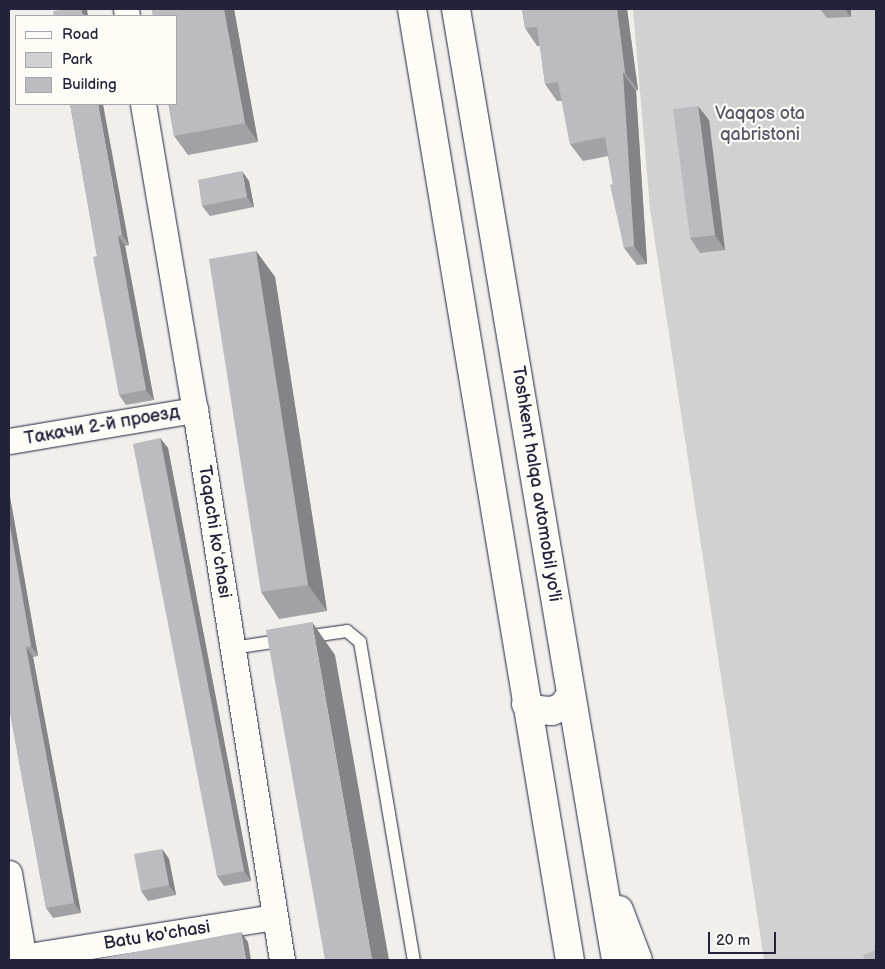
<!DOCTYPE html>
<html>
<head>
<meta charset="utf-8">
<style>
  body { margin:0 }
  #map { position:relative; width:885px; height:969px; overflow:hidden; background:#f0efec; font-family:"Balsamiq Sans",sans-serif }
  div>[style] { position:absolute }
  .green>* { inset:0; background:#d2d1d1 }
  .roads { filter:drop-shadow(0 0 1px #22223b) drop-shadow(0 0 1px #22223b) }
  .service>* { height:12px; margin:-6px; padding:0 6px; transform-origin:6px; border-radius:6px; background:#fdfcf7 }
  .minor>* { height:25px; margin:-12.5px; padding:0 12.5px; transform-origin:12.5px; border-radius:12.5px; background:#fdfcf7 }
  .trunk>* { height:28px; margin:-14px; padding:0 14px; transform-origin:14px; border-radius:14px; background:#fdfcf7 }
  .wall>* { inset:0; background:#a2a2a5 }
  .shaded-wall>* { inset:0; background:#848486 }
  .building>* { inset:0; background:#bcbcc0 }
  span { translate:-50% -50%; white-space:nowrap; text-align:center; line-height:1.15; -webkit-text-stroke:4.5px #fdfcf7; paint-order:stroke }
  .park-label { font-size:18px; color:#575768 }
  .street-label { font-size:18px; color:#22223b }
  .frame { position:absolute; inset:0; border:10px solid #22223b; pointer-events:none }
  .legend { position:absolute; left:15px; top:15px; width:162px; height:90px; box-sizing:border-box; background:#fdfcf7; border:1px solid #a5a5ac; margin:0; padding:6px 9px; list-style:none; font-size:15px; color:#22223b }
  .legend li { display:flex; align-items:center; gap:10px; height:25px }
  .legend b { width:25px; border:1px solid #a5a5ac }
  .scale { position:absolute; left:708px; top:932px; width:68px; height:22px; box-sizing:border-box; border:2px solid #22223b; border-top:0; padding-left:6px; font-size:15px; line-height:18px; white-space:nowrap; color:#22223b; -webkit-text-stroke:4px #fdfcf7; paint-order:stroke }
</style>
</head>
<body>
<div id="map">
  <div class="green">
    <div style="clip-path:polygon(633px 9px,876px 9px,876px 960px,764px 960px,650px 209px)"></div>
  </div>
  <div class="roads">
    <div class="service">
      <div style="left:305px;top:637px;width:42px;rotate:-8.1deg"></div>
      <div style="left:347px;top:631px;width:17px;rotate:40deg"></div>
      <div style="left:360px;top:642px;width:323px;rotate:80.4deg"></div>
      <div style="left:233px;top:648px;width:53px;rotate:-8.7deg"></div>
    </div>
    <div class="minor">
      <div style="left:126px;top:9px;width:7px;rotate:82deg"></div>
      <div style="left:143px;top:104px;width:310px;rotate:80.4deg"></div>
      <div style="left:195px;top:410px;width:557px;rotate:81.01deg"></div>
      <div style="left:9px;top:441px;width:189px;rotate:-9.5deg"></div>
      <div style="left:9px;top:873px;width:88px;rotate:80.2deg"></div>
      <div style="left:9px;top:959px;width:269px;rotate:-9deg"></div>
    </div>
    <div class="trunk">
      <div style="left:412px;top:9px;width:964px;rotate:80.57deg"></div>
      <div style="left:456px;top:9px;width:964px;rotate:80.45deg"></div>
      <div style="left:526px;top:704px;width:13px;rotate:27deg"></div>
      <div style="left:538px;top:710px;width:14px;rotate:4deg"></div>
      <div style="left:552px;top:711px;width:11px;rotate:-22deg"></div>
      <div style="left:562px;top:707px;width:15px;rotate:-53deg"></div>
      <div style="left:619px;top:910px;width:53px;rotate:69.2deg"></div>
    </div>
  </div>
  <div class="wall">
    <div style="clip-path:polygon(152px 9px,234px 9px,258px 142px,188px 155px,174px 136px)"></div>
    <div style="clip-path:polygon(522px 9px,627px 9px,638px 90px,636px 91px,647px 264px,637px 265px,624px 248px,613px 184px,608px 156px,583px 161px,570px 144px,562px 101px,557px 101px,545px 84px,540px 46px,537px 46px,525px 28px)"></div>
    <div style="clip-path:polygon(820px 9px,851px 9px,851px 17px,827px 18px)"></div>
    <div style="clip-path:polygon(70px 104px,129px 245px,125px 246px,154px 400px,126px 405px,119px 395px,97px 256px)"></div>
    <div style="clip-path:polygon(709px 120px,725px 250px,700px 253px,690px 238px)"></div>
    <div style="clip-path:polygon(249px 181px,254px 207px,210px 216px,202px 206px)"></div>
    <div style="clip-path:polygon(256px 251px,275px 277px,327px 611px,279px 619px,261px 592px)"></div>
    <div style="clip-path:polygon(160px 438px,168px 448px,251px 881px,224px 886px,217px 876px)"></div>
    <div style="clip-path:polygon(9px 491px,38px 656px,33px 657px,81px 913px,53px 918px,46px 908px,9px 707px)"></div>
    <div style="clip-path:polygon(162px 849px,169px 859px,176px 895px,148px 901px,141px 891px)"></div>
  </div>
  <div class="shaded-wall">
    <div style="clip-path:polygon(81px 9px,87px 9px,88px 16px,83px 16px)"></div>
    <div style="clip-path:polygon(224px 9px,234px 9px,258px 142px,245px 123px)"></div>
    <div style="clip-path:polygon(617px 9px,627px 9px,638px 90px,625px 73px)"></div>
    <div style="clip-path:polygon(845px 9px,851px 9px,851px 17px)"></div>
    <div style="clip-path:polygon(623px 73px,636px 91px,647px 264px,634px 246px)"></div>
    <div style="clip-path:polygon(98px 104px,103px 104px,129px 245px,122px 235px)"></div>
    <div style="clip-path:polygon(698px 106px,709px 120px,725px 250px,715px 235px)"></div>
    <div style="clip-path:polygon(242px 171px,249px 181px,254px 207px,247px 197px)"></div>
    <div style="clip-path:polygon(118px 236px,125px 246px,154px 400px,146px 390px)"></div>
    <div style="clip-path:polygon(256px 251px,275px 277px,327px 611px,308px 585px)"></div>
    <div style="clip-path:polygon(160px 438px,168px 448px,251px 881px,244px 871px)"></div>
    <div style="clip-path:polygon(9px 491px,38px 656px,31px 646px,9px 520px)"></div>
    <div style="clip-path:polygon(312px 622px,335px 655px,389px 960px,372px 960px)"></div>
    <div style="clip-path:polygon(26px 647px,33px 657px,81px 913px,74px 903px)"></div>
    <div style="clip-path:polygon(162px 849px,169px 859px,176px 895px,169px 885px)"></div>
    <div style="clip-path:polygon(241px 932px,248px 942px,251px 960px,246px 960px)"></div>
  </div>
  <div class="building">
    <div style="clip-path:polygon(60px 9px,81px 9px,83px 16px,54px 16px,53px 11px,60px 10px)"></div>
    <div style="clip-path:polygon(152px 9px,224px 9px,245px 123px,174px 136px,169px 104px,176px 104px,176px 16px,153px 16px)"></div>
    <div style="clip-path:polygon(522px 9px,617px 9px,625px 73px,623px 73px,634px 246px,624px 248px,610px 185px,613px 184px,605px 137px,570px 144px,558px 82px,545px 84px,537px 27px,525px 28px)"></div>
    <div style="clip-path:polygon(70px 104px,98px 104px,122px 235px,118px 236px,146px 390px,119px 395px,93px 257px,97px 256px)"></div>
    <div style="clip-path:polygon(698px 106px,715px 235px,690px 238px,673px 109px)"></div>
    <div style="clip-path:polygon(242px 171px,247px 197px,202px 206px,198px 180px)"></div>
    <div style="clip-path:polygon(256px 251px,308px 585px,261px 592px,209px 259px)"></div>
    <div style="clip-path:polygon(160px 438px,244px 871px,217px 876px,133px 444px)"></div>
    <div style="clip-path:polygon(9px 520px,31px 646px,26px 647px,74px 903px,46px 908px,9px 707px)"></div>
    <div style="clip-path:polygon(312px 622px,372px 960px,325px 960px,266px 630px)"></div>
    <div style="clip-path:polygon(162px 849px,169px 885px,141px 891px,134px 854px)"></div>
    <div style="clip-path:polygon(241px 932px,246px 960px,93px 960px)"></div>
    <div style="clip-path:polygon(876px 950px,876px 960px,865px 960px,863px 955px)"></div>
  </div>
  <div class="park-label">
    <span style="left:760px;top:125px">Vaqqos ota<br>qabristoni</span>
  </div>
  <div class="street-label">
    <span style="left:102px;top:426px;rotate:-10deg">Такачи 2-й проезд</span>
    <span style="left:536px;top:484px;rotate:81deg">Toshkent halqa avtomobil yo'li</span>
    <span style="left:214px;top:532px;rotate:81deg">Taqachi koʻchasi</span>
    <span style="left:157px;top:936px;rotate:-9deg">Batu ko'chasi</span>
  </div>
  <div class="frame"></div>
  <ul class="legend">
  <li><b style="height:6px;background:#fdfcf7"></b>Road</li>
  <li><b style="height:14px;background:#d2d1d1"></b>Park</li>
  <li><b style="height:14px;background:#bcbcc0"></b>Building</li>
  </ul>
  <div class="scale">20 m</div>
</div>
</body>
</html>
